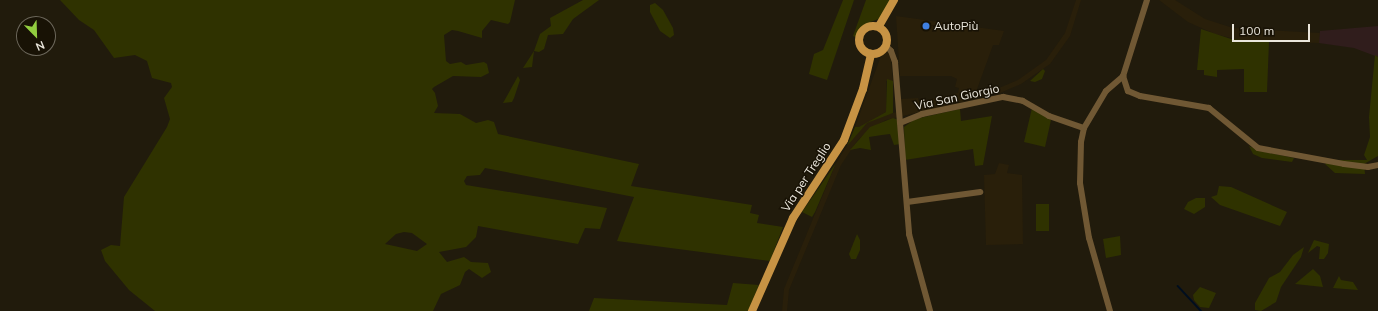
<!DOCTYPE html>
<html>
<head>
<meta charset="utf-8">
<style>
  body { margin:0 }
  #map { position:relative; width:1378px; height:311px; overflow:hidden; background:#211b0c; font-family:Mulish,sans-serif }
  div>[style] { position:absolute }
  .built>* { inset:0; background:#291f0a }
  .industrial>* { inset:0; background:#301d1c }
  .green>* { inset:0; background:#2f3200 }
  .stream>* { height:1.5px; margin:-0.75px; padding:0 0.75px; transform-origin:0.75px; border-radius:0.75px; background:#000e1f }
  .minor>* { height:6px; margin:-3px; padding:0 3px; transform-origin:3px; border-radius:3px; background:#705834 }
  .major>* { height:8px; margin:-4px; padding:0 4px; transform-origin:4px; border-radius:4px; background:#c79344 }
  .major>.ring { margin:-4px; padding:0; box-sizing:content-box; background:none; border:8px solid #c79344; border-radius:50% }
  .dots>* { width:11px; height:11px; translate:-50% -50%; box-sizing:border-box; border:2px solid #181205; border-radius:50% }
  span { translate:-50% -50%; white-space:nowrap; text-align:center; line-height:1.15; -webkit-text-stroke:3px #181205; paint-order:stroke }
  .poi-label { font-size:12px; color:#eae6dc }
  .left { translate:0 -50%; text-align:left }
  .street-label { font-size:12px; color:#eae6dc }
  .north { position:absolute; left:16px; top:16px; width:40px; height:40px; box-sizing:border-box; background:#181205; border:1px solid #6c675b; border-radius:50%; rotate:157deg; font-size:11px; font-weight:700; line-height:16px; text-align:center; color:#eae6dc }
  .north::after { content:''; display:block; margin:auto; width:14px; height:18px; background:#92cd3f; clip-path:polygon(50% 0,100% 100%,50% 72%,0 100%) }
  .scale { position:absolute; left:1232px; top:24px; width:78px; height:18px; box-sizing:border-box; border:2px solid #eae6dc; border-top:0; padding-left:5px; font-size:12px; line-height:14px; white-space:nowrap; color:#eae6dc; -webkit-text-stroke:3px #181205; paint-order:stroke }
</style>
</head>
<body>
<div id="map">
  <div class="built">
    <div style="clip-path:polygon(1076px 0,1081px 0,1070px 36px,1050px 64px,1021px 84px,1000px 93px,886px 120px,871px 128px,857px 141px,841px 165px,789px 290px,787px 311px,782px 311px,784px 289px,836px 163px,852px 138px,867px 123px,884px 115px,902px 111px,901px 99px,918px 98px,919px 102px,958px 93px,959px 88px,955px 87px,957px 79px,951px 76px,900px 76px,896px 16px,1004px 31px,999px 45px,993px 45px,976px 92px,999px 88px,1018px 80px,1046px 60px,1065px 33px)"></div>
    <div style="clip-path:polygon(1159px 0,1175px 0,1205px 19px,1233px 28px,1320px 33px,1319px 43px,1243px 41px,1215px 34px,1188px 22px)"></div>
    <div style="clip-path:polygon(886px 50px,890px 52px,893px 81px,886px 81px,886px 112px,859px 128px,855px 127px,882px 53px)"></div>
    <div style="clip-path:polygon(999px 163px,1009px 165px,1007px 173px,1022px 175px,1023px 244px,986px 245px,984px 175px,995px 174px)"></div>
  </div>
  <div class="industrial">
    <div style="clip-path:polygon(1378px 26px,1378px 57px,1354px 48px,1319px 43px,1320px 31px)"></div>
  </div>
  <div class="green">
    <div style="clip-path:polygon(evenodd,60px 0,515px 0,510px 22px,508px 24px,491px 20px,482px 31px,482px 38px,458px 31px,452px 30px,444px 35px,446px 61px,450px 64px,461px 62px,466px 65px,484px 62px,487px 64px,489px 73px,481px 77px,453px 76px,434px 87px,432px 89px,435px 93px,438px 106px,434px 113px,460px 114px,476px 123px,488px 120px,494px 122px,498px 134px,639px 164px,631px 186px,752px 205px,750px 213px,759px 215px,757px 223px,783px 227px,770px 261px,617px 241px,634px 197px,485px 168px,480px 175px,467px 176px,464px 181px,466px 185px,607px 208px,600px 229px,585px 228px,578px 244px,478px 226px,476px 237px,466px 247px,439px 252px,447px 262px,464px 257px,471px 262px,488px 263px,491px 272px,482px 278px,469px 269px,465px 272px,460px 285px,441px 294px,433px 311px,155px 311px,129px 290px,105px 261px,101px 250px,111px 245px,120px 246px,124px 197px,167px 127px,170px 119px,164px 98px,172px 87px,171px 83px,152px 78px,147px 61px,135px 55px,114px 58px,94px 30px,79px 20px,60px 0,404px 232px,412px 233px,427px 244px,417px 251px,385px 244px,396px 234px,404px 232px)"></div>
    <div style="clip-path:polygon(583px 0,599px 0,573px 19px,563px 34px,548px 35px,544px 49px,539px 52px,534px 51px,532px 67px,523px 68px,534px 51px,540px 34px,551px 26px,550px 18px)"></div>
    <div style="clip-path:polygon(843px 0,854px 0,827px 80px,809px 74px,814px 54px,823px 50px)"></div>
    <div style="clip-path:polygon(866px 0,890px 0,881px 18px,865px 24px,855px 37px,853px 36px)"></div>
    <div style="clip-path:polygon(655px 3px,663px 10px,673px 28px,674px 35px,670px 38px,660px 31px,650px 12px,650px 5px)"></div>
    <div style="clip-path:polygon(1201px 29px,1231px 39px,1269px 42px,1267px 92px,1244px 92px,1244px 69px,1217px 70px,1217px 77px,1204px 75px,1204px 70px,1197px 70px)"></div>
    <div style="clip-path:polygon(1375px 55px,1378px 57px,1378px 156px,1364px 164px,1365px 174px,1335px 173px,1325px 164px,1330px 160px,1367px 160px,1364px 155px,1370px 137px,1369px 117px)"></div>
    <div style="clip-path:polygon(1043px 69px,1045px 71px,1042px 79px,1035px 82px,1030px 81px)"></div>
    <div style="clip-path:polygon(518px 76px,520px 80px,514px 98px,512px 102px,503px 103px)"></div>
    <div style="clip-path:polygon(887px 79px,893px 81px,893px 113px,867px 123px,847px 146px,855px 127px,859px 127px,886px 112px)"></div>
    <div style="clip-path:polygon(1032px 108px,1051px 120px,1045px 147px,1024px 142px)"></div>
    <div style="clip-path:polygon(960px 109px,961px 121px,992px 116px,983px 165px,975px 166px,973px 149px,905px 160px,904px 127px,915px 119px)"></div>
    <div style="clip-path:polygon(893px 118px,899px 120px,901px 144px,894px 145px,890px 134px,882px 135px,869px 137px,871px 150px,860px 148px,850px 150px,870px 127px)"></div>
    <div style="clip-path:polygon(1249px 146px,1260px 151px,1294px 158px,1292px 162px,1262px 158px,1253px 154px)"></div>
    <div style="clip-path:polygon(836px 163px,815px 212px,812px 217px,802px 212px)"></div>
    <div style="clip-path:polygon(1219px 186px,1231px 187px,1287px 212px,1280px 226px,1220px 205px,1211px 197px,1217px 195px)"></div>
    <div style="clip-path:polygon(1196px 198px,1205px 198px,1205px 207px,1194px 214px,1184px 209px,1188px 202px)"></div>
    <div style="clip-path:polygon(1036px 204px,1049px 204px,1049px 231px,1036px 231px)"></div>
    <div style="clip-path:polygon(857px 234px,860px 240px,860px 250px,856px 259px,851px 259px,849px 254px)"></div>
    <div style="clip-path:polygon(1120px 236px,1121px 255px,1106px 258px,1103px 239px)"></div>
    <div style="clip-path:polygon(1314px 240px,1329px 244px,1328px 253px,1324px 259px,1319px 259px,1320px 247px,1317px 246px,1308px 253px)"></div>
    <div style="clip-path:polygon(1304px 247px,1301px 257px,1281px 287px,1276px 302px,1261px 311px,1255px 310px,1255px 303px,1269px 278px,1280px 272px,1293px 255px)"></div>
    <div style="clip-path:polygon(1313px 269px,1320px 276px,1323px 287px,1295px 284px)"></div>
    <div style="clip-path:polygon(1339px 276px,1341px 280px,1353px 282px,1358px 290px,1333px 288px)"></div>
    <div style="clip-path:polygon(733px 283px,759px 285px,748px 311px,589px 311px,594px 298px,727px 305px)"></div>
    <div style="clip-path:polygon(1200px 287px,1216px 293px,1209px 308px,1200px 307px,1194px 300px,1193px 295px)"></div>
  </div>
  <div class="stream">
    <div style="left:1178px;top:286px;width:34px;rotate:47deg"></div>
  </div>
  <div class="minor">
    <div style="left:1147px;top:0;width:80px;rotate:107.5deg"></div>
    <div style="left:1123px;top:76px;width:16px;rotate:72deg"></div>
    <div style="left:1128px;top:91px;width:13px;rotate:23deg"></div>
    <div style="left:1140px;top:96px;width:70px;rotate:9.9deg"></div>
    <div style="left:1209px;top:108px;width:63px;rotate:39.2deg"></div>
    <div style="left:1258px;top:148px;width:87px;rotate:10.5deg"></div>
    <div style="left:1344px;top:164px;width:24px;rotate:7deg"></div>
    <div style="left:1368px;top:167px;width:10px;rotate:-11deg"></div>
    <div style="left:886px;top:46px;width:7px;rotate:45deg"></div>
    <div style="left:891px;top:51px;width:12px;rotate:70deg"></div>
    <div style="left:895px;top:62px;width:173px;rotate:85.3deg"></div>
    <div style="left:909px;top:234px;width:80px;rotate:74.7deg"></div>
    <div style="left:900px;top:123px;width:24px;rotate:-22deg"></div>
    <div style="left:922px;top:114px;width:83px;rotate:-11.9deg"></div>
    <div style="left:1003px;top:97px;width:20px;rotate:11deg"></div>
    <div style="left:1023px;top:101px;width:30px;rotate:30deg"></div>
    <div style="left:1049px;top:116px;width:37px;rotate:19deg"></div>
    <div style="left:907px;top:202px;width:74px;rotate:-7.8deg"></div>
    <div style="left:1110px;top:311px;width:76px;rotate:-106deg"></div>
    <div style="left:1089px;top:238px;width:56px;rotate:-99.3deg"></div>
    <div style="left:1080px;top:183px;width:41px;rotate:-88.6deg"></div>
    <div style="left:1081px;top:142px;width:14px;rotate:-78deg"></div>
    <div style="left:1084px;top:128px;width:43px;rotate:-59.3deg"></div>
    <div style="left:1106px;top:91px;width:23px;rotate:-41deg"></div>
  </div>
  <div class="major">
    <div class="ring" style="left:859px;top:26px;width:20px;height:20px"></div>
    <div style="left:879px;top:26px;width:30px;rotate:-60deg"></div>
    <div style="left:752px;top:311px;width:102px;rotate:-66.2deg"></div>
    <div style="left:793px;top:218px;width:93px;rotate:-56.8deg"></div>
    <div style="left:844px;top:140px;width:54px;rotate:-69.6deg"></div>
    <div style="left:863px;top:89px;width:36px;rotate:-77deg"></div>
  </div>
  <div class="dots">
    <div style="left:926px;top:26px;background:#3f7fe0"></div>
  </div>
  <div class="poi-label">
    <span class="left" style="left:934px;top:26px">AutoPiù</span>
  </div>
  <div class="street-label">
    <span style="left:957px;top:97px;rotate:-12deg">Via San Giorgio</span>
    <span style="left:806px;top:177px;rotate:-57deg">Via per Treglio</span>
  </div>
  <div class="north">N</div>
  <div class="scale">100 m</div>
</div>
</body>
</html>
